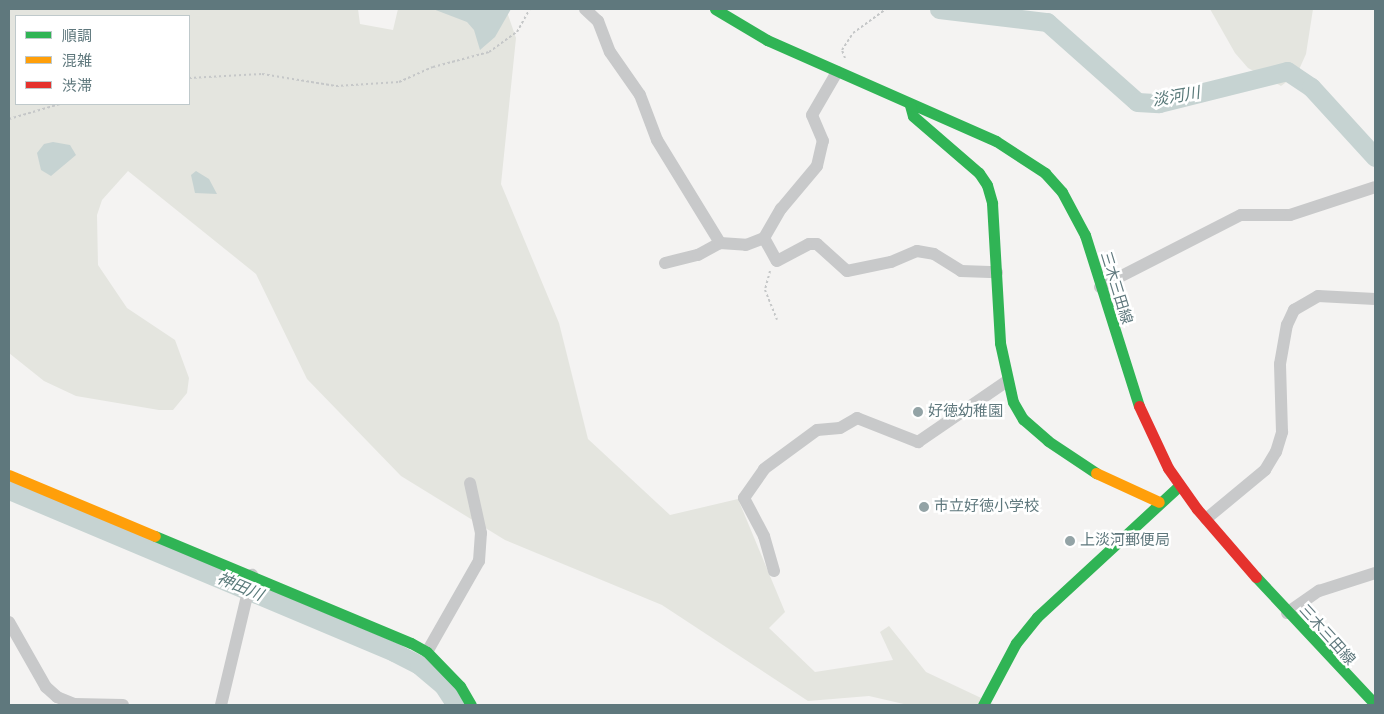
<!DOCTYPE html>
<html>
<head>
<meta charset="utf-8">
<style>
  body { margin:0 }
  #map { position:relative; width:1384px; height:714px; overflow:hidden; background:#f4f3f2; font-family:Roboto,"Noto Sans JP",sans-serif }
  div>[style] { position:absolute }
  .green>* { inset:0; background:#e4e5df }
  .water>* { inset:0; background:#c6d3d2 }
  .river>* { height:19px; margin:-9.5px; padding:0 9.5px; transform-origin:9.5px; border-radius:9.5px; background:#c6d3d2 }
  .path>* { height:2px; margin-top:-1px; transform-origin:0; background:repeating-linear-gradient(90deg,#c5c7c8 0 2.5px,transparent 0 5px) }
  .street>* { height:12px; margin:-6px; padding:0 6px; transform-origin:6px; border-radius:6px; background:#c8c9ca }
  .fast>* { height:11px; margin:-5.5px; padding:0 5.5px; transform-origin:5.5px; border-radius:5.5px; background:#30b455 }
  .slow>* { height:11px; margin:-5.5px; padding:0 5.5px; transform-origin:5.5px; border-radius:5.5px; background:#ff9f0a }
  .jam>* { height:11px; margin:-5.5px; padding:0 5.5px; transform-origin:5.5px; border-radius:5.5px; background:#e5322d }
  .dots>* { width:14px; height:14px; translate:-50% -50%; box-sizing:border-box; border:2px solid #fff; border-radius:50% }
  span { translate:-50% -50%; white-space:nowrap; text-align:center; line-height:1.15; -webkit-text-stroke:5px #fff; paint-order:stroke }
  .street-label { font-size:15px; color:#5f787d }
  .poi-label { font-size:15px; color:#5f787d }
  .left { translate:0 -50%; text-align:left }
  .water-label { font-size:16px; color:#597979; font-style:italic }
  .frame { position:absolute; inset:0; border:10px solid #5f787d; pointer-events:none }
  .legend { position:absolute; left:15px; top:15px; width:175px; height:90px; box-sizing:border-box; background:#fff; border:1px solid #bfc9cb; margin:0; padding:6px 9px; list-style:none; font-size:15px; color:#5f787d }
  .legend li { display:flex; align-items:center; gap:10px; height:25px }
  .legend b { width:25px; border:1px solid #bfc9cb }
</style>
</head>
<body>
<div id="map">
  <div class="green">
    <div style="clip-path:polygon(evenodd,9px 9px,358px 9px,360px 24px,393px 30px,398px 9px,506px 9px,516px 38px,501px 184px,559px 323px,588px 439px,670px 515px,738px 499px,785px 612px,769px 628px,815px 672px,893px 660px,880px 632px,889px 626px,926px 672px,996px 705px,908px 705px,869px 696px,808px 701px,662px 605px,505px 540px,401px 476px,307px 379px,256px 274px,128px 171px,102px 200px,97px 215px,98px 265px,127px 308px,175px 340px,189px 378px,187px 393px,173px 410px,159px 410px,76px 396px,44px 381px,9px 353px,9px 9px,16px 16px,189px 16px,189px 104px,16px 104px,16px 16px)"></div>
    <div style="clip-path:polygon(1210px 9px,1313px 9px,1306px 54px,1297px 74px,1281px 86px,1248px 68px,1235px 53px)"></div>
  </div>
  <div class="water">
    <div style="clip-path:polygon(433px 9px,511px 9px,495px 37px,480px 50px,474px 30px,467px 22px)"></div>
    <div style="clip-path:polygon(53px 142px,70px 145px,76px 155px,51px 176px,41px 170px,37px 153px,44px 144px)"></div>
    <div style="clip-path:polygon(196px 171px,209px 179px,217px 194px,195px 193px,191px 175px)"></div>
  </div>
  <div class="river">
    <div style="left:939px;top:9px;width:109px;rotate:6.9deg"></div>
    <div style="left:1047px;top:22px;width:120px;rotate:41.6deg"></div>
    <div style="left:1137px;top:102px;width:22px;rotate:3deg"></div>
    <div style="left:1159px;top:103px;width:132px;rotate:-14deg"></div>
    <div style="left:1287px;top:71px;width:29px;rotate:34deg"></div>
    <div style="left:1311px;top:87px;width:95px;rotate:47.6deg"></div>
    <div style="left:9px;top:490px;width:418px;rotate:22.8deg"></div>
    <div style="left:394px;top:652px;width:28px;rotate:27deg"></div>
    <div style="left:419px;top:665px;width:31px;rotate:40deg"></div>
    <div style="left:443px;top:685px;width:24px;rotate:57deg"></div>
  </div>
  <div class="path">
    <div style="left:845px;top:58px;width:9px;rotate:-111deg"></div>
    <div style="left:842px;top:50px;width:20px;rotate:-57deg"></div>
    <div style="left:853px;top:33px;width:41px;rotate:-36deg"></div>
    <div style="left:189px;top:78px;width:73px;rotate:-3.1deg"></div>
    <div style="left:262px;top:74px;width:75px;rotate:9.2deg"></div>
    <div style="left:336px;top:86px;width:63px;rotate:-3.6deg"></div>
    <div style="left:399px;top:82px;width:37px;rotate:-24deg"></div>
    <div style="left:433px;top:67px;width:58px;rotate:-15deg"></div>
    <div style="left:489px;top:52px;width:34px;rotate:-36deg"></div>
    <div style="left:517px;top:32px;width:26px;rotate:-61deg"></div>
    <div style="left:9px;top:119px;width:53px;rotate:-16.4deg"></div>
    <div style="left:770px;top:271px;width:20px;rotate:105deg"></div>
    <div style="left:765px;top:290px;width:32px;rotate:68deg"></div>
  </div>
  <div class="street">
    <div style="left:585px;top:9px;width:18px;rotate:43deg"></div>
    <div style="left:598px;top:21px;width:33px;rotate:69deg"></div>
    <div style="left:610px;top:52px;width:52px;rotate:55.1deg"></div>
    <div style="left:640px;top:95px;width:48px;rotate:69.3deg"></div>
    <div style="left:657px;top:140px;width:121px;rotate:58.5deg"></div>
    <div style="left:764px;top:238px;width:34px;rotate:-60deg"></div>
    <div style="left:781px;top:209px;width:56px;rotate:-50.1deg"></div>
    <div style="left:817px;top:166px;width:26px;rotate:-77deg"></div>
    <div style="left:823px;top:141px;width:28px;rotate:-113deg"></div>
    <div style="left:812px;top:115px;width:50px;rotate:-59.8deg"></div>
    <div style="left:665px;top:263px;width:34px;rotate:-14deg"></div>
    <div style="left:698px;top:255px;width:25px;rotate:-29deg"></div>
    <div style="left:720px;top:243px;width:26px;rotate:4deg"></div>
    <div style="left:746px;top:245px;width:19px;rotate:-21deg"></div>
    <div style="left:764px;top:238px;width:26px;rotate:61deg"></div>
    <div style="left:777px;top:261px;width:36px;rotate:-28deg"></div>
    <div style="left:809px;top:244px;width:8px"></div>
    <div style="left:817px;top:244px;width:40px;rotate:42deg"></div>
    <div style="left:847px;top:271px;width:45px;rotate:-11.6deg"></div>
    <div style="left:891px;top:262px;width:28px;rotate:-23deg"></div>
    <div style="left:917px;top:251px;width:17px;rotate:10deg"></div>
    <div style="left:934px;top:254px;width:32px;rotate:32deg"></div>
    <div style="left:961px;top:271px;width:36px;rotate:2deg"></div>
    <div style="left:1100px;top:287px;width:158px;rotate:-27.1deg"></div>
    <div style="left:1241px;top:215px;width:49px"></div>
    <div style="left:1290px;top:215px;width:89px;rotate:-18.2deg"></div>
    <div style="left:1206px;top:519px;width:77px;rotate:-39.7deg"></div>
    <div style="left:1265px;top:470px;width:21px;rotate:-59deg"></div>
    <div style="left:1276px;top:452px;width:21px;rotate:-73deg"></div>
    <div style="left:1282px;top:432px;width:68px;rotate:-91.7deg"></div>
    <div style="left:1280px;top:364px;width:40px;rotate:-80deg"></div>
    <div style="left:1287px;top:325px;width:17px;rotate:-65deg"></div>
    <div style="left:1294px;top:310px;width:28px;rotate:-30deg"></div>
    <div style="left:1318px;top:296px;width:57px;rotate:3deg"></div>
    <div style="left:774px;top:571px;width:36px;rotate:-106deg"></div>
    <div style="left:764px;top:536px;width:43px;rotate:-117.8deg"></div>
    <div style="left:744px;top:498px;width:35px;rotate:-55deg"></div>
    <div style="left:764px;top:469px;width:66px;rotate:-36.3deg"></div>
    <div style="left:817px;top:430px;width:23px;rotate:-5deg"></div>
    <div style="left:840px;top:428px;width:20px;rotate:-30deg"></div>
    <div style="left:857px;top:418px;width:66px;rotate:21.5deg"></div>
    <div style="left:918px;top:442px;width:108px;rotate:-34.4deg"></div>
    <div style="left:1287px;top:613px;width:39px;rotate:-35deg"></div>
    <div style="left:1319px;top:591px;width:59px;rotate:-17.8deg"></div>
    <div style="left:9px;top:622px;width:75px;rotate:60.4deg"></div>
    <div style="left:46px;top:687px;width:15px;rotate:42deg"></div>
    <div style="left:57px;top:697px;width:18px;rotate:22deg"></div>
    <div style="left:74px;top:704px;width:49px;rotate:1.2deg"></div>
    <div style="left:427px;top:652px;width:105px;rotate:-60.3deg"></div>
    <div style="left:479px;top:561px;width:28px;rotate:-86deg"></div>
    <div style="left:481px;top:533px;width:51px;rotate:-102.4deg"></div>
    <div style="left:221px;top:705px;width:134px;rotate:-76.6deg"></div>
  </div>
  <div class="fast">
    <div style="left:715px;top:9px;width:61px;rotate:30.8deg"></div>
    <div style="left:767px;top:40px;width:250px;rotate:23.8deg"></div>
    <div style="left:996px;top:141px;width:59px;rotate:33.1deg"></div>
    <div style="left:1045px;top:173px;width:25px;rotate:48deg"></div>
    <div style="left:1062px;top:192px;width:49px;rotate:61.9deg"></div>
    <div style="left:1085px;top:235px;width:179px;rotate:72.5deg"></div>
    <div style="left:910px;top:105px;width:11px;rotate:75deg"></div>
    <div style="left:913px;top:116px;width:87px;rotate:40.8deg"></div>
    <div style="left:979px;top:173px;width:14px;rotate:56deg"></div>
    <div style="left:987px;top:185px;width:19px;rotate:74deg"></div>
    <div style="left:992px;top:203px;width:140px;rotate:86.7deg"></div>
    <div style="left:1000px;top:343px;width:60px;rotate:77.6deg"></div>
    <div style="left:1013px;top:402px;width:20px;rotate:60deg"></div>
    <div style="left:1023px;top:419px;width:33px;rotate:41deg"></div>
    <div style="left:1048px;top:441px;width:58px;rotate:33.7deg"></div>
    <div style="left:155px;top:536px;width:277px;rotate:22.7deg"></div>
    <div style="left:411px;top:643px;width:18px;rotate:29deg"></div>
    <div style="left:427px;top:652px;width:47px;rotate:45.9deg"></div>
    <div style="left:460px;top:686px;width:22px;rotate:60deg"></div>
    <div style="left:1256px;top:577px;width:174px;rotate:46.9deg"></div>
    <div style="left:983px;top:705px;width:70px;rotate:-62deg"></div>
    <div style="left:1016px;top:643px;width:33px;rotate:-51deg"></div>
    <div style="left:1037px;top:617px;width:193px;rotate:-42.7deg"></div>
  </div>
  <div class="slow">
    <div style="left:1096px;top:473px;width:69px;rotate:24.7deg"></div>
    <div style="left:9px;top:475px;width:158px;rotate:22.7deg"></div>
  </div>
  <div class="jam">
    <div style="left:1139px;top:406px;width:68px;rotate:64.9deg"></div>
    <div style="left:1168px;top:468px;width:50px;rotate:54.7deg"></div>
    <div style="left:1197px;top:509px;width:90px;rotate:49.1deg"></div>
  </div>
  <div class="dots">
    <div style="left:918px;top:412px;background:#93a3a6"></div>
    <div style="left:924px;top:507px;background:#93a3a6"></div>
    <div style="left:1070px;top:541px;background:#93a3a6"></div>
  </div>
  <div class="street-label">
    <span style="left:1116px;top:288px;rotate:73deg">三木三田線</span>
    <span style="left:1327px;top:635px;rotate:48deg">三木三田線</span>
  </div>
  <div class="poi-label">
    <span class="left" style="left:928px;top:412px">好徳幼稚園</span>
    <span class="left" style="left:934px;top:507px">市立好徳小学校</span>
    <span class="left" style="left:1080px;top:541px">上淡河郵便局</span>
  </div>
  <div class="water-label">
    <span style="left:1176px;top:97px;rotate:-10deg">淡河川</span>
    <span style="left:240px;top:587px;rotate:23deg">神田川</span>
  </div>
  <div class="frame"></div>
  <ul class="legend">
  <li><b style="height:6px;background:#30b455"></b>順調</li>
  <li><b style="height:6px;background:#ff9f0a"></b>混雑</li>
  <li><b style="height:6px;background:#e5322d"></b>渋滞</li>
  </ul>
</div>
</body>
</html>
